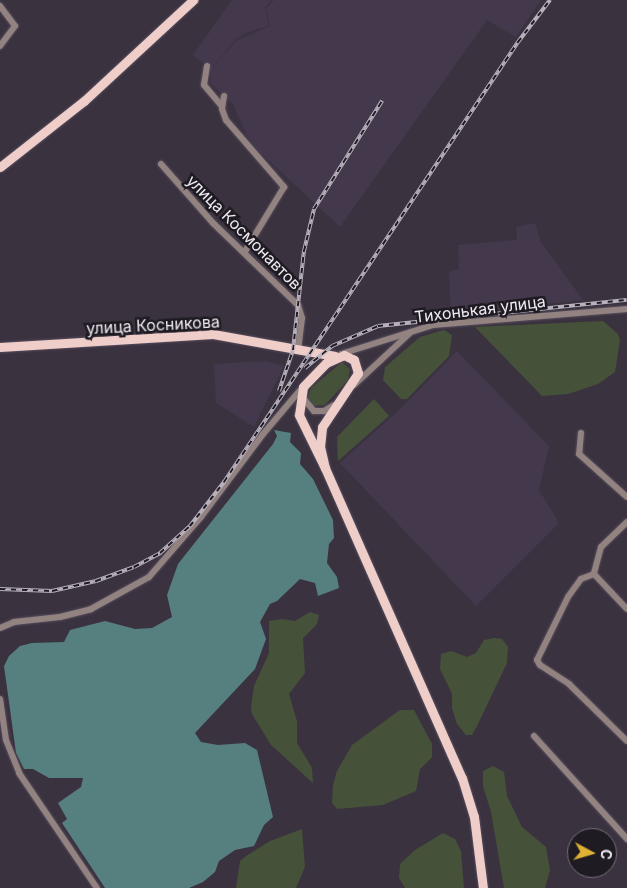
<!DOCTYPE html>
<html>
<head>
<meta charset="utf-8">
<style>
  body { margin:0 }
  #map { position:relative; width:627px; height:888px; overflow:hidden; background:#3b3240; font-family:Inter,sans-serif }
  div>[style] { position:absolute }
  .built>* { inset:0; background:#44384c }
  .green>* { inset:0; background:#465139 }
  .water>* { inset:0; background:#567f80 }
  .roads { filter:drop-shadow(0 0 1px #584f5d) drop-shadow(0 0 1px #584f5d) }
  .minor>* { height:6px; margin:-3px; padding:0 3px; transform-origin:3px; border-radius:3px; background:#928280 }
  .major>* { height:9px; margin:-4.5px; padding:0 4.5px; transform-origin:4.5px; border-radius:4.5px; background:#efcdc9 }
  .rail>* { height:4px; margin-top:-2px; transform-origin:0; background:repeating-linear-gradient(90deg,#1f1b22 0 5.5px,#b8b1bc 0 11px); box-sizing:border-box; border-block:1px solid #b8b1bc }
  span { translate:-50% -50%; white-space:nowrap; text-align:center; line-height:1.15; -webkit-text-stroke:5px #1f1b22; paint-order:stroke }
  .street-label { font-size:16px; color:#f0eaf3 }
  .north { position:absolute; left:567px; top:828px; width:50px; height:50px; box-sizing:border-box; background:#1f1b22; border:1px solid #736e76; border-radius:50%; rotate:96deg; font-size:14px; font-weight:700; line-height:20px; text-align:center; color:#f0eaf3 }
  .north::after { content:''; display:block; margin:auto; width:18px; height:22px; background:#deb133; clip-path:polygon(50% 0,100% 100%,50% 72%,0 100%) }
</style>
</head>
<body>
<div id="map">
  <div class="built">
    <div style="clip-path:polygon(232px 0,272px 0,265px 7px,269px 26px,253px 30px,237px 38px,211px 69px,237px 40px,270px 26px,266px 8px,274px 0,541px 0,516px 37px,487px 20px,340px 227px,250px 143px,233px 104px,211px 84px,211px 69px,193px 55px)"></div>
    <div style="clip-path:polygon(535px 223px,541px 242px,583px 300px,451px 314px,449px 272px,459px 269px,458px 245px,517px 240px,516px 227px)"></div>
    <div style="clip-path:polygon(457px 351px,549px 446px,539px 490px,559px 523px,476px 606px,340px 463px,401px 408px)"></div>
    <div style="clip-path:polygon(267px 361px,284px 366px,254px 427px,216px 403px,214px 364px)"></div>
  </div>
  <div class="green">
    <div style="clip-path:polygon(603px 321px,618px 334px,620px 340px,615px 372px,598px 384px,568px 394px,542px 396px,475px 327px)"></div>
    <div style="clip-path:polygon(444px 330px,452px 335px,449px 356px,407px 399px,401px 399px,383px 380px,385px 367px,420px 337px)"></div>
    <div style="clip-path:polygon(342px 362px,350px 369px,348px 380px,325px 405px,312px 406px,307px 400px,311px 388px)"></div>
    <div style="clip-path:polygon(374px 399px,389px 416px,338px 461px,337px 437px)"></div>
    <div style="clip-path:polygon(310px 612px,319px 615px,317px 624px,303px 638px,305px 673px,289px 694px,297px 721px,297px 743px,312px 768px,313px 783px,271px 745px,252px 714px,251px 707px,254px 686px,269px 653px,269px 621px,282px 619px,295px 621px)"></div>
    <div style="clip-path:polygon(495px 638px,502px 639px,508px 647px,507px 663px,477px 726px,472px 735px,466px 735px,457px 724px,452px 708px,452px 694px,440px 669px,441px 654px,451px 651px,467px 657px,476px 653px,484px 640px)"></div>
    <div style="clip-path:polygon(400px 710px,414px 710px,432px 744px,432px 757px,420px 769px,416px 791px,383px 805px,337px 809px,332px 803px,333px 785px,337px 771px,352px 745px)"></div>
    <div style="clip-path:polygon(493px 766px,504px 772px,507px 796px,522px 827px,546px 847px,550px 870px,545px 888px,504px 888px,491px 812px,483px 786px,483px 771px)"></div>
    <div style="clip-path:polygon(302px 829px,305px 867px,296px 888px,236px 888px,240px 861px,246px 856px,270px 841px)"></div>
    <div style="clip-path:polygon(443px 833px,455px 839px,461px 851px,464px 888px,405px 888px,399px 878px,400px 864px,415px 850px)"></div>
  </div>
  <div class="water">
    <div style="clip-path:polygon(274px 430px,291px 433px,290px 442px,301px 453px,300px 464px,313px 479px,333px 520px,334px 538px,329px 544px,327px 563px,337px 577px,339px 588px,318px 596px,315px 583px,300px 579px,277px 601px,270px 604px,260px 622px,266px 639px,255px 669px,195px 733px,201px 742px,218px 745px,245px 743px,257px 750px,273px 817px,264px 825px,254px 846px,235px 850px,219px 861px,215px 872px,203px 882px,189px 888px,105px 888px,62px 823px,67px 819px,58px 803px,81px 787px,83px 778px,49px 778px,33px 769px,24px 769px,16px 753px,4px 666px,9px 656px,20px 646px,32px 643px,64px 642px,70px 630px,105px 621px,135px 629px,152px 628px,172px 617px,167px 595px,178px 564px,273px 444px,277px 436px)"></div>
  </div>
  <div class="roads">
    <div class="minor">
      <div style="left:0;top:6px;width:25px;rotate:53deg"></div>
      <div style="left:15px;top:26px;width:25px;rotate:127deg"></div>
      <div style="left:207px;top:66px;width:19px;rotate:99deg"></div>
      <div style="left:204px;top:85px;width:26px;rotate:50deg"></div>
      <div style="left:224px;top:96px;width:13px;rotate:99deg"></div>
      <div style="left:222px;top:109px;width:12px;rotate:70deg"></div>
      <div style="left:226px;top:120px;width:89px;rotate:49.1deg"></div>
      <div style="left:284px;top:187px;width:77px;rotate:121.2deg"></div>
      <div style="left:161px;top:164px;width:79px;rotate:48.6deg"></div>
      <div style="left:213px;top:223px;width:118px;rotate:44deg"></div>
      <div style="left:298px;top:305px;width:14px;rotate:73deg"></div>
      <div style="left:302px;top:318px;width:33px;rotate:97deg"></div>
      <div style="left:341px;top:354px;width:96px;rotate:-17.5deg"></div>
      <div style="left:433px;top:325px;width:195px;rotate:-4.7deg"></div>
      <div style="left:354px;top:385px;width:78px;rotate:-42.9deg"></div>
      <div style="left:303px;top:398px;width:17px;rotate:50deg"></div>
      <div style="left:314px;top:411px;width:10px"></div>
      <div style="left:324px;top:411px;width:12px;rotate:-31deg"></div>
      <div style="left:581px;top:433px;width:21px;rotate:95deg"></div>
      <div style="left:579px;top:454px;width:64px;rotate:41.9deg"></div>
      <div style="left:627px;top:522px;width:36px;rotate:136deg"></div>
      <div style="left:601px;top:547px;width:28px;rotate:105deg"></div>
      <div style="left:594px;top:574px;width:14px;rotate:159deg"></div>
      <div style="left:581px;top:579px;width:22px;rotate:126deg"></div>
      <div style="left:568px;top:597px;width:70px;rotate:116.2deg"></div>
      <div style="left:537px;top:660px;width:6px;rotate:59deg"></div>
      <div style="left:540px;top:665px;width:35px;rotate:33deg"></div>
      <div style="left:569px;top:684px;width:81px;rotate:44.5deg"></div>
      <div style="left:594px;top:574px;width:48px;rotate:46.7deg"></div>
      <div style="left:0;top:628px;width:15px;rotate:-23deg"></div>
      <div style="left:14px;top:622px;width:46px;rotate:-6.2deg"></div>
      <div style="left:60px;top:617px;width:32px;rotate:-14deg"></div>
      <div style="left:91px;top:609px;width:66px;rotate:-28.9deg"></div>
      <div style="left:149px;top:577px;width:79px;rotate:-49.1deg"></div>
      <div style="left:201px;top:517px;width:104px;rotate:-53.2deg"></div>
      <div style="left:263px;top:434px;width:60px;rotate:-49.7deg"></div>
      <div style="left:0;top:699px;width:41px;rotate:81.7deg"></div>
      <div style="left:6px;top:740px;width:35px;rotate:68deg"></div>
      <div style="left:19px;top:773px;width:139px;rotate:55.9deg"></div>
      <div style="left:534px;top:736px;width:139px;rotate:47.9deg"></div>
    </div>
    <div class="major">
      <div style="left:0;top:167px;width:107px;rotate:-38.2deg"></div>
      <div style="left:84px;top:101px;width:149px;rotate:-42.8deg"></div>
      <div style="left:0;top:347px;width:213px;rotate:-3.5deg"></div>
      <div style="left:213px;top:334px;width:124px;rotate:10.2deg"></div>
      <div style="left:325px;top:468px;width:22px;rotate:-103deg"></div>
      <div style="left:320px;top:447px;width:20px;rotate:-84deg"></div>
      <div style="left:322px;top:427px;width:65px;rotate:-56.3deg"></div>
      <div style="left:358px;top:373px;width:14px;rotate:-107deg"></div>
      <div style="left:354px;top:360px;width:11px;rotate:-153deg"></div>
      <div style="left:344px;top:355px;width:20px;rotate:156deg"></div>
      <div style="left:326px;top:363px;width:33px;rotate:134deg"></div>
      <div style="left:303px;top:387px;width:28px;rotate:98deg"></div>
      <div style="left:299px;top:415px;width:59px;rotate:63.9deg"></div>
      <div style="left:325px;top:468px;width:339px;rotate:66.2deg"></div>
      <div style="left:462px;top:778px;width:41px;rotate:72.9deg"></div>
      <div style="left:474px;top:817px;width:72px;rotate:82.8deg"></div>
    </div>
  </div>
  <div class="rail">
    <div style="left:305px;top:368px;width:35px;rotate:-39deg"></div>
    <div style="left:332px;top:346px;width:50px;rotate:-23.5deg"></div>
    <div style="left:378px;top:326px;width:250px;rotate:-6deg"></div>
    <div style="left:279px;top:391px;width:43px;rotate:-71.1deg"></div>
    <div style="left:293px;top:350px;width:100px;rotate:-83.7deg"></div>
    <div style="left:304px;top:251px;width:43px;rotate:-76.6deg"></div>
    <div style="left:314px;top:209px;width:128px;rotate:-57.8deg"></div>
    <div style="left:0;top:589px;width:52px;rotate:2.2deg"></div>
    <div style="left:52px;top:591px;width:45px;rotate:-12.8deg"></div>
    <div style="left:96px;top:581px;width:40px;rotate:-20.2deg"></div>
    <div style="left:134px;top:567px;width:30px;rotate:-28deg"></div>
    <div style="left:160px;top:553px;width:40px;rotate:-42deg"></div>
    <div style="left:190px;top:526px;width:56px;rotate:-52.3deg"></div>
    <div style="left:224px;top:482px;width:529px;rotate:-56.25deg"></div>
    <div style="left:518px;top:42px;width:53px;rotate:-52.7deg"></div>
  </div>
  <div class="street-label">
    <span style="left:244px;top:232px;rotate:45deg">улица Космонавтов</span>
    <span style="left:480px;top:309px;rotate:-7deg">Тихонькая улица</span>
    <span style="left:153px;top:325px;rotate:-3deg">улица Косникова</span>
  </div>
  <div class="north">С</div>
</div>
</body>
</html>
